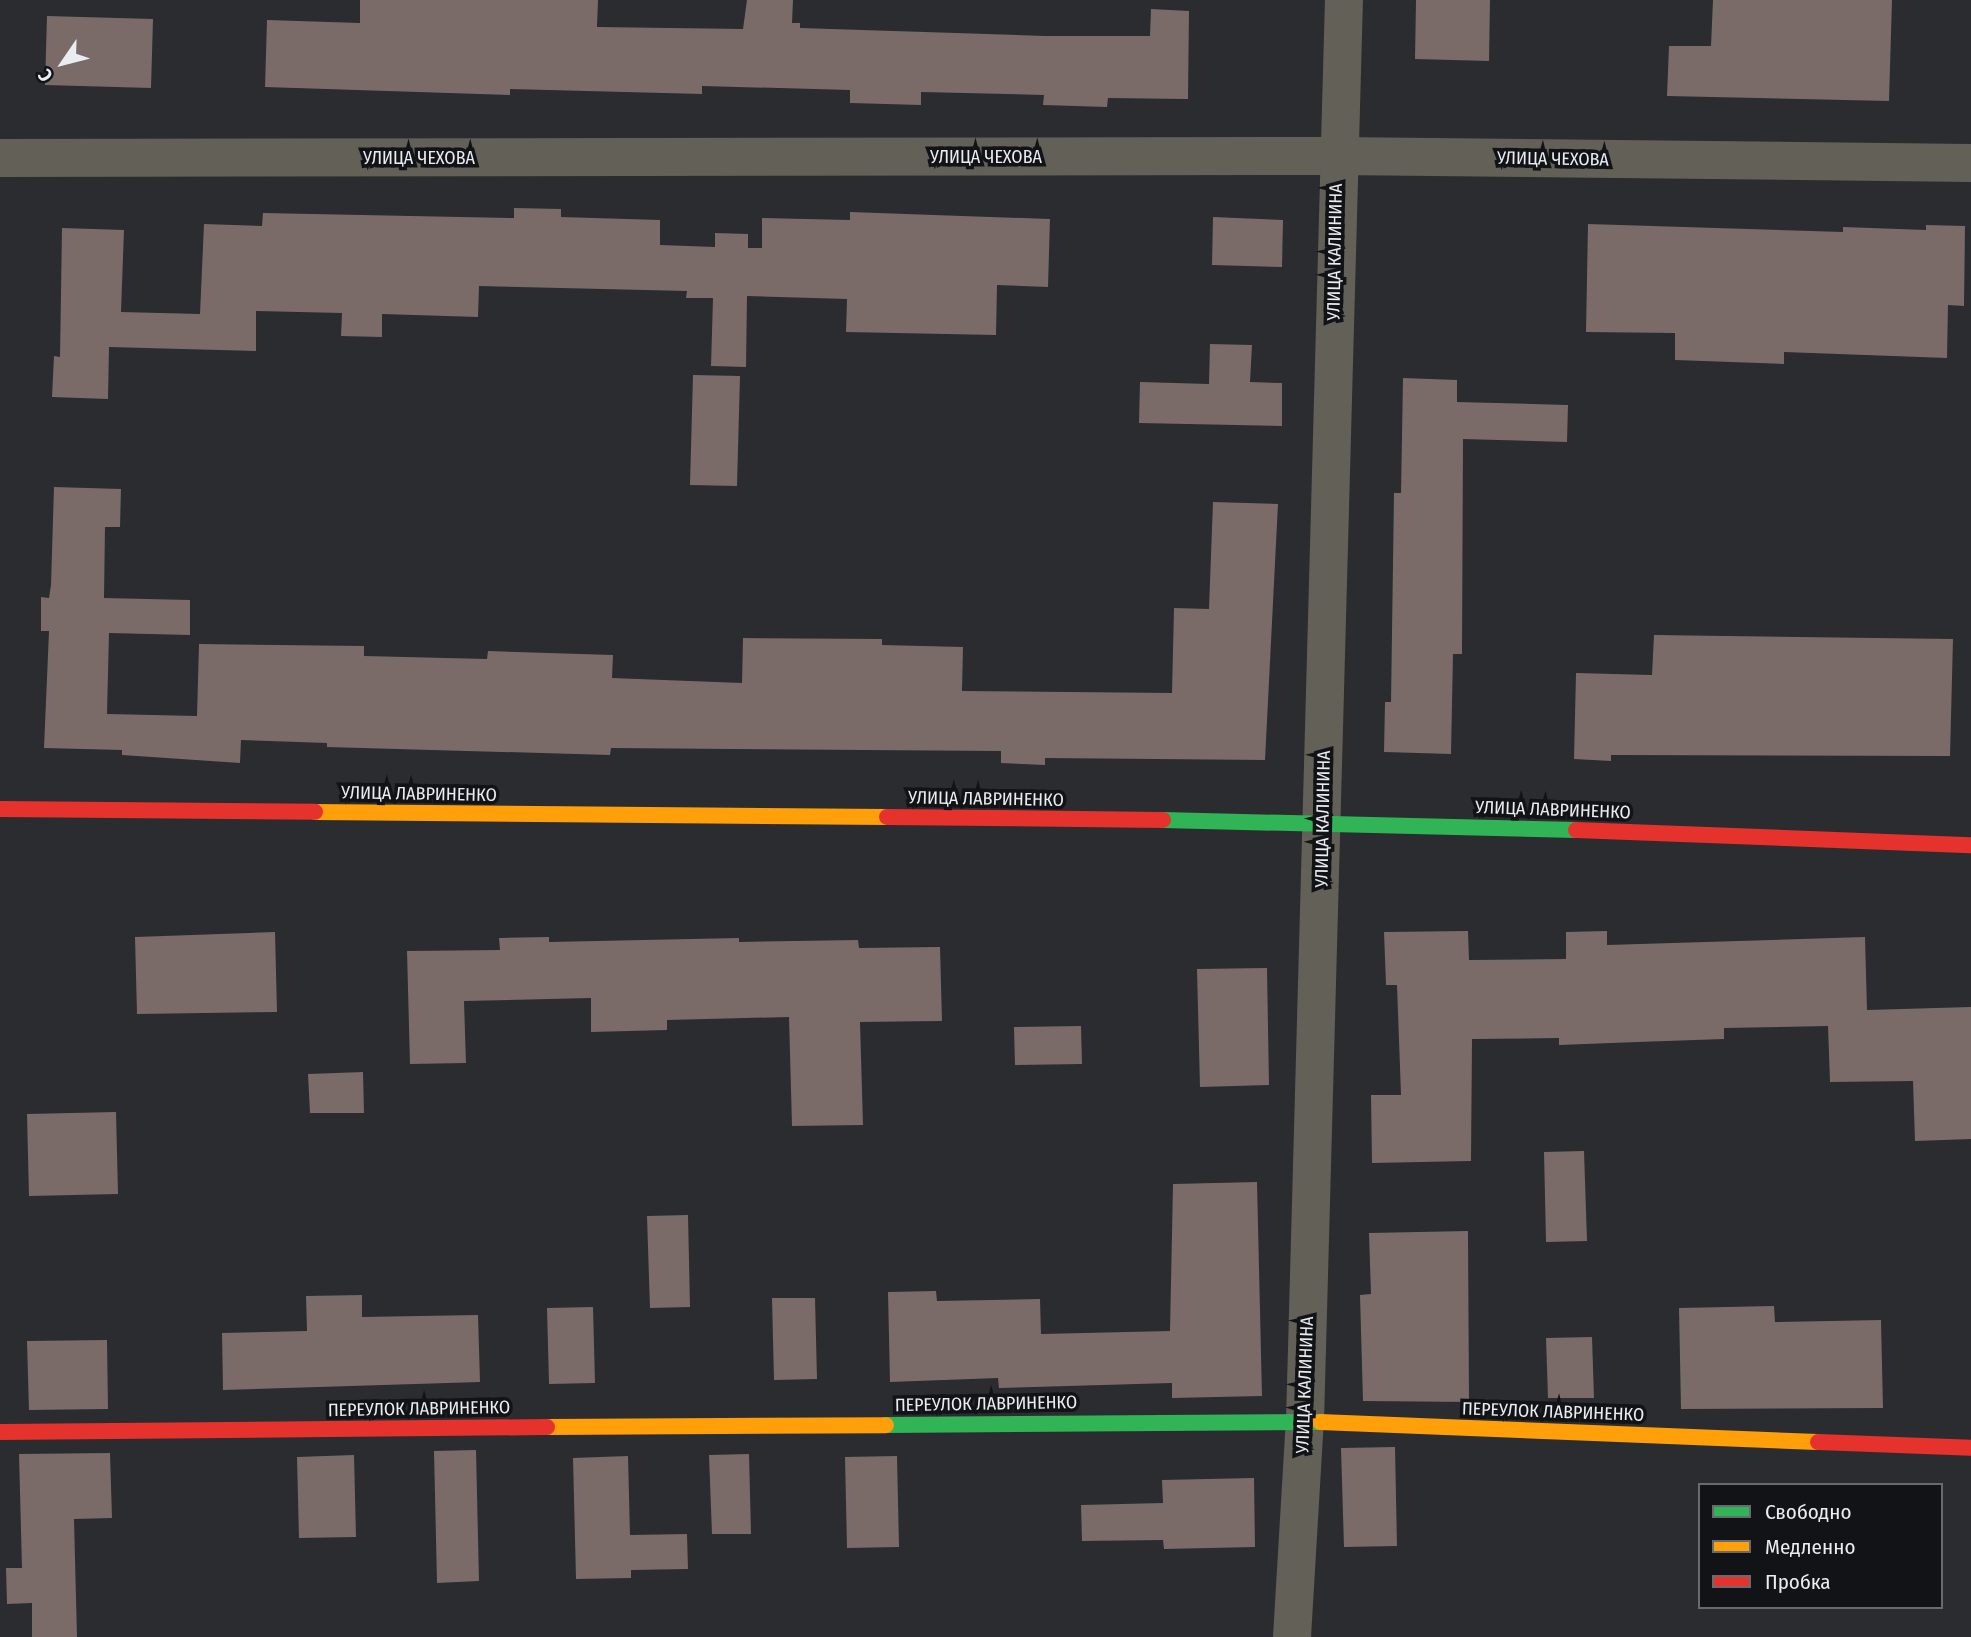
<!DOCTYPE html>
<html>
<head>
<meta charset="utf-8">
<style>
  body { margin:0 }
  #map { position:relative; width:1971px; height:1637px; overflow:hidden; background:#2a2c2f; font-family:"Fira Sans Condensed",sans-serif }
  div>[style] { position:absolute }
  .building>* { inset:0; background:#7a6b68 }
  .street>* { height:38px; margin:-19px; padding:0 19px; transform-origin:19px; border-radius:19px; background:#636057 }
  .fast>* { height:16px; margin:-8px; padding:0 8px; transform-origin:8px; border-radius:8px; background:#30b455 }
  .slow>* { height:16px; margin:-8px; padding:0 8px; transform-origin:8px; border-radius:8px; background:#ff9f0a }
  .jam>* { height:16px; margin:-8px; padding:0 8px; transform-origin:8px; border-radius:8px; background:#e5322d }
  span { translate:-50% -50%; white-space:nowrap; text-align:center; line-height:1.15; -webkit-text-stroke:7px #111316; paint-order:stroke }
  .street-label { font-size:18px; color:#e9ecf1 }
  .legend { position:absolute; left:1698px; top:1483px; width:245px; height:126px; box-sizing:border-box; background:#111316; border:2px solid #676a6e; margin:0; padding:9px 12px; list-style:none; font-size:21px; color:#e9ecf1 }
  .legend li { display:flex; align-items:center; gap:14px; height:35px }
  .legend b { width:35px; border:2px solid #676a6e }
  .north { position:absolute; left:28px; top:28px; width:70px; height:70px; -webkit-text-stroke:5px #111316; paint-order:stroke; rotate:235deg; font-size:19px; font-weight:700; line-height:28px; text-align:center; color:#e9ecf1 }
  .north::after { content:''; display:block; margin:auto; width:24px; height:32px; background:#e9ecf1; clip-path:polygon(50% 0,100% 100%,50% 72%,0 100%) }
</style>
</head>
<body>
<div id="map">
  <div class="building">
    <div style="clip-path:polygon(360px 0,598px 0,597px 27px,743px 29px,747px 0,793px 0,792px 23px,800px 23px,800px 28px,1045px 36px,1150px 36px,1151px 9px,1189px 11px,1188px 99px,1108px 98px,1107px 107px,1043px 105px,1044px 95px,921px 92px,921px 105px,850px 103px,850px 90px,702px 86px,702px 94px,510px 89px,510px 95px,265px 87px,267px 20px,360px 23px)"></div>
    <div style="clip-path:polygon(1416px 0,1490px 0,1489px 61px,1415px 59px)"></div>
    <div style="clip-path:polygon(1713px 0,1892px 0,1889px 101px,1667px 96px,1669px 46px,1711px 46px)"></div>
    <div style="clip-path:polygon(47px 16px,153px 19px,151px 88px,45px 85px)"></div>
    <div style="clip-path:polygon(514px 208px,561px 209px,561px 217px,660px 220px,660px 245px,715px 247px,715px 233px,748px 234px,748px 248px,762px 248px,762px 218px,850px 220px,850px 212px,1050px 219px,1048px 287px,997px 285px,996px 335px,846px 332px,847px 299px,747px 296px,746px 367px,711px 366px,713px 298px,686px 298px,687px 291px,479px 286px,478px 317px,382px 314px,382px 337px,341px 336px,342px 313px,256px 311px,256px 351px,109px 347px,108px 399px,52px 397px,54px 356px,60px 357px,62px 228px,124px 230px,121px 312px,200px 314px,204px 224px,262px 226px,263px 213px,514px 218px)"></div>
    <div style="clip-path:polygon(1213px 217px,1283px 220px,1282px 267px,1212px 265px)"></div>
    <div style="clip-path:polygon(1588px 224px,1843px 232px,1843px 227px,1926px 230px,1926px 225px,1965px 226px,1964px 306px,1948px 305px,1947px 358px,1784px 352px,1784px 364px,1675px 360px,1675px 333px,1586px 332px)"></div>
    <div style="clip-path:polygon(1210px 344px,1252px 345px,1250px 382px,1282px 383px,1282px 426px,1139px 423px,1140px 382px,1209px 384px)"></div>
    <div style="clip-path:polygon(693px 375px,740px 376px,737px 486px,690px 485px)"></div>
    <div style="clip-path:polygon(1403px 378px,1457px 380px,1457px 402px,1568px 405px,1567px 442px,1463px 439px,1462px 654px,1453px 654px,1451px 754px,1384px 752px,1385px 702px,1391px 702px,1394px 493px,1401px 493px)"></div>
    <div style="clip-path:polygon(54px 487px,121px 489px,120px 527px,105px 527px,104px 598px,190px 600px,190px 635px,109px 633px,107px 714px,197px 716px,199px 644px,364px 646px,364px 656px,487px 659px,488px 651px,613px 655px,612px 678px,742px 683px,743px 638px,882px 639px,882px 645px,963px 647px,962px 691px,1172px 693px,1174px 608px,1209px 609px,1213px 502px,1278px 504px,1265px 760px,1045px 758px,1045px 765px,1001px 763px,1001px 751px,611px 748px,610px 755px,327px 747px,327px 743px,241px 740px,240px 763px,122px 755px,122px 750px,44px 748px,49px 631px,41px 631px,41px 597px,49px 598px,51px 585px)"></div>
    <div style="clip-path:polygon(1654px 635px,1953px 639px,1950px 756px,1611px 755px,1611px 761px,1574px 759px,1576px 673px,1652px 675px)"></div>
    <div style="clip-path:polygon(1468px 931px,1469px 960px,1566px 959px,1566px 932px,1607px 931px,1607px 945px,1865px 937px,1867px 1010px,1971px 1007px,1971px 1139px,1915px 1141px,1913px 1081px,1830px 1082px,1828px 1026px,1724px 1028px,1724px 1039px,1638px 1042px,1559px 1045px,1559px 1038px,1472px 1039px,1471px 1161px,1372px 1163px,1371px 1095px,1401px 1095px,1397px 985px,1386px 985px,1384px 932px)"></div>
    <div style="clip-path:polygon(275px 932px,277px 1012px,137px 1014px,135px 937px)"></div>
    <div style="clip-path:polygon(549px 937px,549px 942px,739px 938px,739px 942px,858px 940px,859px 948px,940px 947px,942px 1021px,860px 1022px,863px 1125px,792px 1126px,789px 1017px,667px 1020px,667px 1030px,591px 1032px,591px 998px,464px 1001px,466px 1063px,410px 1064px,407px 951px,500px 950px,499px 938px)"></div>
    <div style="clip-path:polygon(1267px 968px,1269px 1085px,1200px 1087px,1197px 969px)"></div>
    <div style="clip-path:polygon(1081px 1026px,1082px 1064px,1015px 1065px,1014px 1027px)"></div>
    <div style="clip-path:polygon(363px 1072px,364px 1113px,310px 1113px,308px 1074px)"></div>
    <div style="clip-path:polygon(116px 1112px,118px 1194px,29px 1196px,27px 1114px)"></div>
    <div style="clip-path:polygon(1584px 1151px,1587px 1241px,1546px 1242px,1544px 1152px)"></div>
    <div style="clip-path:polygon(1257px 1182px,1262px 1396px,1172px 1398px,1172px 1383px,999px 1388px,998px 1378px,890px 1382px,888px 1292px,936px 1291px,937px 1301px,1040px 1299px,1041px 1334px,1170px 1331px,1173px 1184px)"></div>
    <div style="clip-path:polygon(688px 1215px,690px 1307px,650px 1308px,647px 1216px)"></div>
    <div style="clip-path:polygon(1468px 1231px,1469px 1402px,1363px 1401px,1360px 1295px,1371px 1294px,1369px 1233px)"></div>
    <div style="clip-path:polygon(362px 1295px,362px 1317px,478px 1315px,480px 1382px,223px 1390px,222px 1333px,307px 1331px,306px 1296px)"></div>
    <div style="clip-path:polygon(772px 1298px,815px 1298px,817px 1379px,774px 1380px)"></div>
    <div style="clip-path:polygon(1774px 1306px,1775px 1322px,1881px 1320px,1883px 1408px,1681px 1409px,1679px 1308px)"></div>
    <div style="clip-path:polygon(593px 1307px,595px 1383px,549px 1384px,547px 1308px)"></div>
    <div style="clip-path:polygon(1592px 1337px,1594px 1398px,1548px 1398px,1546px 1338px)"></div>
    <div style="clip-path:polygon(107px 1340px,108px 1409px,29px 1410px,27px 1341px)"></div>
    <div style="clip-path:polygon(1395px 1447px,1397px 1546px,1344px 1547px,1341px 1448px)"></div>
    <div style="clip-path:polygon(476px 1450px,479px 1581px,437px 1583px,434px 1451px)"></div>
    <div style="clip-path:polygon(110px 1453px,112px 1518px,74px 1519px,77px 1637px,32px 1637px,32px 1603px,7px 1604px,6px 1568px,22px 1568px,19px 1454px)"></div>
    <div style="clip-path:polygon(749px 1454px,751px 1534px,712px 1534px,709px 1455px)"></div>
    <div style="clip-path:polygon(354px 1455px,356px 1537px,299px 1538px,297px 1457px)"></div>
    <div style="clip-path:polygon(628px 1456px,630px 1535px,687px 1534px,688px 1569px,631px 1570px,631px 1578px,576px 1579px,573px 1458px)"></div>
    <div style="clip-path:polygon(897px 1456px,899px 1547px,847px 1548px,845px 1457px)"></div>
    <div style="clip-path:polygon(1254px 1478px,1255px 1547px,1164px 1549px,1163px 1540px,1082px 1541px,1081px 1505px,1163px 1503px,1162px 1480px)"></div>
  </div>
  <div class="street">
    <div style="left:0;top:158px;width:1337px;rotate:-0.09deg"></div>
    <div style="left:1337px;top:156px;width:634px;rotate:0.63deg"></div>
    <div style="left:1292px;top:1637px;width:216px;rotate:-86.6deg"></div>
    <div style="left:1305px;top:1421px;width:1422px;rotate:-88.43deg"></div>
  </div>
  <div class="fast">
    <div style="left:1163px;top:820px;width:413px;rotate:1.4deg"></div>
    <div style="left:886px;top:1425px;width:434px;rotate:-0.4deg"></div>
  </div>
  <div class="slow">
    <div style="left:315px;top:812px;width:572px;rotate:0.5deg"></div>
    <div style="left:1320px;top:1422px;width:498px;rotate:2.3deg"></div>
    <div style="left:547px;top:1427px;width:339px;rotate:-0.3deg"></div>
  </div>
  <div class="jam">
    <div style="left:0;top:809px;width:315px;rotate:0.5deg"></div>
    <div style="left:887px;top:817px;width:276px;rotate:0.6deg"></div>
    <div style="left:1576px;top:830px;width:395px;rotate:2.2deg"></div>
    <div style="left:0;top:1432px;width:547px;rotate:-0.52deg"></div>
    <div style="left:1818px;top:1442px;width:153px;rotate:2.2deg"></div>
  </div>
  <div class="street-label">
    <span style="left:986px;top:157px">УЛИЦА ЧЕХОВА</span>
    <span style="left:419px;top:158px">УЛИЦА ЧЕХОВА</span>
    <span style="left:1553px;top:159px;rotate:1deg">УЛИЦА ЧЕХОВА</span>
    <span style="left:1335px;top:252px;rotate:-89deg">УЛИЦА КАЛИНИНА</span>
    <span style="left:419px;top:794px;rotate:1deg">УЛИЦА ЛАВРИНЕНКО</span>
    <span style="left:986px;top:799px;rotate:1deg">УЛИЦА ЛАВРИНЕНКО</span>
    <span style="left:1553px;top:810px;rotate:2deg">УЛИЦА ЛАВРИНЕНКО</span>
    <span style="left:1323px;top:819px;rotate:-89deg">УЛИЦА КАЛИНИНА</span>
    <span style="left:1305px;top:1385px;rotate:-88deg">УЛИЦА КАЛИНИНА</span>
    <span style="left:986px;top:1404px;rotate:-1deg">ПЕРЕУЛОК ЛАВРИНЕНКО</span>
    <span style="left:419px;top:1409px;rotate:-1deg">ПЕРЕУЛОК ЛАВРИНЕНКО</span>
    <span style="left:1553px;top:1412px;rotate:2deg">ПЕРЕУЛОК ЛАВРИНЕНКО</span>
  </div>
  <ul class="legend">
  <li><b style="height:9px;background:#30b455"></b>Свободно</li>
  <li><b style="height:9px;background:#ff9f0a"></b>Медленно</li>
  <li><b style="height:9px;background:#e5322d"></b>Пробка</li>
  </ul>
  <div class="north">С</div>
</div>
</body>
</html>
